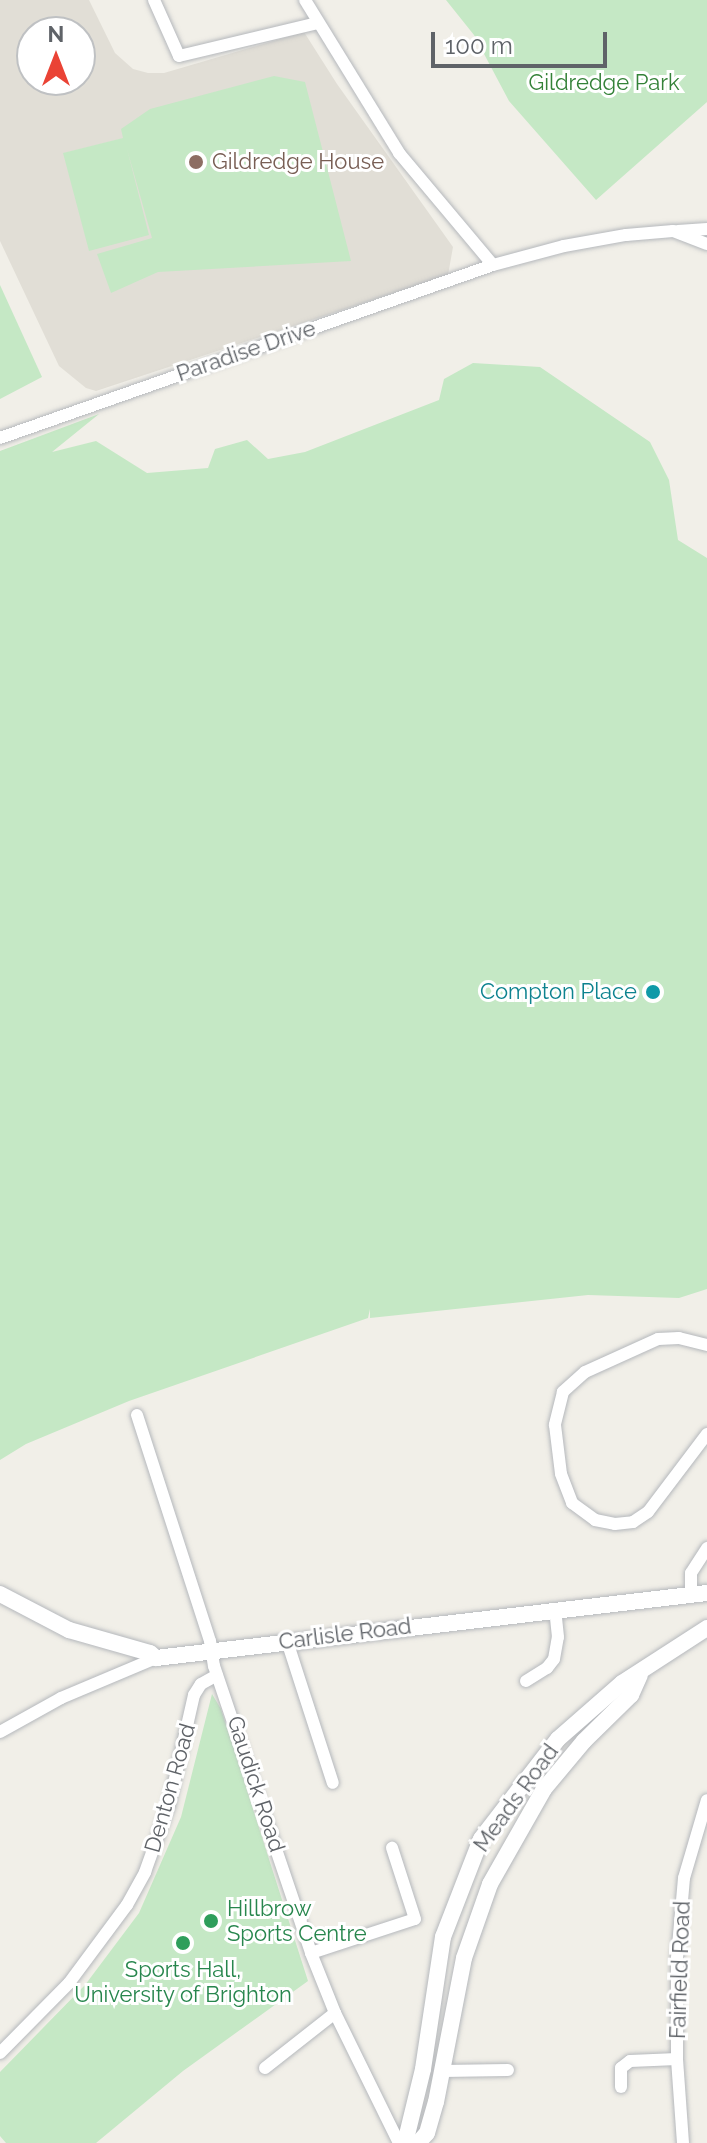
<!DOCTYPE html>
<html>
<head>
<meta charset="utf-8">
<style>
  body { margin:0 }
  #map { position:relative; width:707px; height:2143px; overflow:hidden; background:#f1efe8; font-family:Raleway,sans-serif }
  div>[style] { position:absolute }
  .education>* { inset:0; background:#e1ded6 }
  .green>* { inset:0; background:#c5e8c5 }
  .roads { filter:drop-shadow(0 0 2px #b5b8bc) drop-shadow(0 0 2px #b5b8bc) }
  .minor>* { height:12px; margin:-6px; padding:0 6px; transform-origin:6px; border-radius:6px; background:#fff }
  .tertiary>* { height:16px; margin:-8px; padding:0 8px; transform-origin:8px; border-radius:8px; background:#fff }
  .dots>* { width:22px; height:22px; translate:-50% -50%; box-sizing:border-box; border:4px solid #fff; border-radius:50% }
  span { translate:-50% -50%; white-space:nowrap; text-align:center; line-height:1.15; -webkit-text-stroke:6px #fff; paint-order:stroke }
  .park-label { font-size:22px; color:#348238 }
  .education-label { font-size:22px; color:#785e54 }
  .left { translate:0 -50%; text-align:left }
  .street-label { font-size:22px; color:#5f6368 }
  .culture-label { font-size:22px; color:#0d838f }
  .right { translate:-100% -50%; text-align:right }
  .leisure-label { font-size:22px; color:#27864d }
  .north { position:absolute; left:16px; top:16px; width:80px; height:80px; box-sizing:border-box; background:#fff; border:2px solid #bfc1c3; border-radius:50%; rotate:0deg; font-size:22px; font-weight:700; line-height:32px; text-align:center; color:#5f6368 }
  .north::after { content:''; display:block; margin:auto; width:28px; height:36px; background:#ea4335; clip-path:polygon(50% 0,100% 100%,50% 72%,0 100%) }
  .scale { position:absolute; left:431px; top:32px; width:176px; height:36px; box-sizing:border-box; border:4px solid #5f6368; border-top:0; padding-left:10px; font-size:24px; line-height:28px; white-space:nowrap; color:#5f6368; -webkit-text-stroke:6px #fff; paint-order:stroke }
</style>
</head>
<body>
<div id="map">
  <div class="education">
    <div style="clip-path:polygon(evenodd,0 0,89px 0,115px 53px,133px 69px,148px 73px,164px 73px,304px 32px,337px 84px,453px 247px,448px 275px,96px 391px,86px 388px,59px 366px,0 241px,0 0,32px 32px,80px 32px,80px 80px,32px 80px,32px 32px)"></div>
  </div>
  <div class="green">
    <div style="clip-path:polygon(446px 0,707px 0,707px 102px,596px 200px,509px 101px,474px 35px)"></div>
    <div style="clip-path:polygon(274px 76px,305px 82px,351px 261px,158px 272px,111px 293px,97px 254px,152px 238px,127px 149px,149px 235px,89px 251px,63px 153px,123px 138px,121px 129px,150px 109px)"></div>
    <div style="clip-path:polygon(0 285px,42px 377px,0 399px)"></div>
    <div style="clip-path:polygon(473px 363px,540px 367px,650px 442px,669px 480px,678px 540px,707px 558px,707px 1289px,679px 1298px,588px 1295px,370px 1318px,370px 1309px,368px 1318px,129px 1401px,26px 1444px,0 1460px,0 451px,99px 414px,52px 452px,96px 441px,147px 473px,208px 468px,215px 449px,247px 440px,268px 459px,305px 452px,439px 400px,444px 379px)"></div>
    <div style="clip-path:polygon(212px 1694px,221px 1709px,308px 1981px,183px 2071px,96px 2143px,6px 2143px,0 2136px,0 2072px,85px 1985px,139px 1913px,181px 1817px)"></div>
  </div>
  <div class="roads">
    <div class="minor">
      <div style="left:154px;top:0;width:61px;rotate:65.9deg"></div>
      <div style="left:179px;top:56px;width:142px;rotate:-13.4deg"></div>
      <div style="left:305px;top:0;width:180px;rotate:58.4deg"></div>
      <div style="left:399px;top:153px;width:146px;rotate:50deg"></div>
      <div style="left:493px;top:265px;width:73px;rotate:-15deg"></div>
      <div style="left:564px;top:246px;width:63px;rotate:-10.1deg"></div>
      <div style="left:626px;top:235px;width:47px;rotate:-4.9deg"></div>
      <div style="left:673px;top:231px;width:36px;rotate:21deg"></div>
      <div style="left:678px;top:231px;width:29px;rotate:-4deg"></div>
      <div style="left:0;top:438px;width:522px;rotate:-19.34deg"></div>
      <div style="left:707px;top:1345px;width:29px;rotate:-166deg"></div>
      <div style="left:679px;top:1338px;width:21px;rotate:177deg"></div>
      <div style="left:658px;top:1339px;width:80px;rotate:155.7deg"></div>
      <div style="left:585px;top:1372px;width:30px;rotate:138deg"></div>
      <div style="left:563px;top:1392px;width:34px;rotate:104deg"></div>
      <div style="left:555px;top:1425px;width:49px;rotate:83deg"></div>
      <div style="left:561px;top:1474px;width:31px;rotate:69deg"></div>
      <div style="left:572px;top:1503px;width:29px;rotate:36deg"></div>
      <div style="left:595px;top:1520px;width:20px;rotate:11deg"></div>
      <div style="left:615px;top:1524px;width:18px;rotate:-6deg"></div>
      <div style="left:633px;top:1522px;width:18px;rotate:-34deg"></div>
      <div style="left:648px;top:1512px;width:98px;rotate:-52.9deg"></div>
      <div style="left:137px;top:1415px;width:237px;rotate:72.1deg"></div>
      <div style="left:210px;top:1641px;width:25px;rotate:81deg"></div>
      <div style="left:214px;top:1666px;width:303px;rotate:71.3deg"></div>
      <div style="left:311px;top:1953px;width:65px;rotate:68.2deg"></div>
      <div style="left:335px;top:2013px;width:145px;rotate:63.8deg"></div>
      <div style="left:691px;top:1593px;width:20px;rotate:-90deg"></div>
      <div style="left:691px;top:1573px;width:30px;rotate:-57deg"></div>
      <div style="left:287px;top:1641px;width:149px;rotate:72.1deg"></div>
      <div style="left:526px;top:1681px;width:25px;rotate:-32deg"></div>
      <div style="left:547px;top:1668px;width:11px;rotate:-52deg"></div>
      <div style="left:554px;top:1659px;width:22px;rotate:-80deg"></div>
      <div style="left:558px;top:1637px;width:28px;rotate:-96deg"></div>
      <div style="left:0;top:1732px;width:70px;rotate:-29.1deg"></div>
      <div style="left:61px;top:1698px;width:103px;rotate:-22.8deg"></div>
      <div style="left:311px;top:1953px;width:109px;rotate:-18.1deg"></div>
      <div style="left:415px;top:1919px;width:75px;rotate:-107.9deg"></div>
      <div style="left:0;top:2053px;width:98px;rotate:-45.4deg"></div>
      <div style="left:69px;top:1983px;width:97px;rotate:-53.4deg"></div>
      <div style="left:127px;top:1905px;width:38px;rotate:-61deg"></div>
      <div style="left:145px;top:1872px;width:71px;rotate:-70.3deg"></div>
      <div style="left:169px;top:1805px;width:113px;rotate:-77.2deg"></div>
      <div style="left:194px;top:1695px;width:13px;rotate:-58deg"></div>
      <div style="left:201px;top:1684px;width:18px;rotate:-29deg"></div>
      <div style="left:265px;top:2068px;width:89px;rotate:-38.2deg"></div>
      <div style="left:442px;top:2071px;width:66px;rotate:-0.9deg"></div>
      <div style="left:621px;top:2087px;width:19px;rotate:-90deg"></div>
      <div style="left:621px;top:2068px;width:11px;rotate:-38deg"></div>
      <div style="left:630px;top:2061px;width:47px;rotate:-2.4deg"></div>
      <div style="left:683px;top:2143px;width:84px;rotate:-94.1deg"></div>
      <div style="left:677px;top:2059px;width:101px;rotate:-90deg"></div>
      <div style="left:677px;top:1958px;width:80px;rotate:-85deg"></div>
      <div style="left:684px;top:1878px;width:81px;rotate:-73.6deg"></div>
    </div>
    <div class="tertiary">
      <div style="left:0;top:1594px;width:78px;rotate:27.6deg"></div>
      <div style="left:69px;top:1630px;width:84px;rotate:15.9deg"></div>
      <div style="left:150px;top:1653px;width:8px;rotate:40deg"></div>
      <div style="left:156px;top:1658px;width:555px;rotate:-6.73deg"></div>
      <div style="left:405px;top:2143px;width:76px;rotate:-76.3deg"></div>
      <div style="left:423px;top:2069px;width:134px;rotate:-81.4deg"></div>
      <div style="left:443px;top:1937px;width:105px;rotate:-68.8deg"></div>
      <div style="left:481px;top:1839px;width:126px;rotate:-52.4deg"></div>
      <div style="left:558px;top:1739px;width:85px;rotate:-41.2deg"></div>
      <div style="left:622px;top:1683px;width:101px;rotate:-32.9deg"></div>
      <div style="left:418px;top:2143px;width:13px;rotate:-48deg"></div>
      <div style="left:427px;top:2133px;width:32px;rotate:-74deg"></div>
      <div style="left:436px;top:2102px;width:147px;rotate:-79deg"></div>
      <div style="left:464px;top:1958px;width:78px;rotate:-70.6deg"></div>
      <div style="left:490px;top:1884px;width:109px;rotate:-60.4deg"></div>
      <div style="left:544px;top:1789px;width:62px;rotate:-50.2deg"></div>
      <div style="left:584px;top:1741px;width:66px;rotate:-44.4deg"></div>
      <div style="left:631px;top:1695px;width:22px;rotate:-66deg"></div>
    </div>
  </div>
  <div class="dots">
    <div style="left:196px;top:162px;background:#8d6e63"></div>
    <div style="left:653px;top:992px;background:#0f9aa8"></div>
    <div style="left:211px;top:1921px;background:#2e9e5b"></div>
    <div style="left:183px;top:1943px;background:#2e9e5b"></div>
  </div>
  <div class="park-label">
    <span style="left:604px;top:83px">Gildredge Park</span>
  </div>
  <div class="education-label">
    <span class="left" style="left:212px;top:162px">Gildredge House</span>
  </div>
  <div class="street-label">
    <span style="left:246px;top:351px;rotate:-19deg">Paradise Drive</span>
    <span style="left:345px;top:1634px;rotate:-7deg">Carlisle Road</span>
    <span style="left:256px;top:1784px;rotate:72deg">Gaudick Road</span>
    <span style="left:170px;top:1788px;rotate:-74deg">Denton Road</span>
    <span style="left:516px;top:1798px;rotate:-54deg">Meads Road</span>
    <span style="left:680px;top:1970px;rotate:-88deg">Fairfield Road</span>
  </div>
  <div class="culture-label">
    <span class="right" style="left:637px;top:992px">Compton Place</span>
  </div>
  <div class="leisure-label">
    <span class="left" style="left:227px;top:1921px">Hillbrow<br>Sports Centre</span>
    <span style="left:183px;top:1982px">Sports Hall,<br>University of Brighton</span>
  </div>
  <div class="north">N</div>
  <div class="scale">100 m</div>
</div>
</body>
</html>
